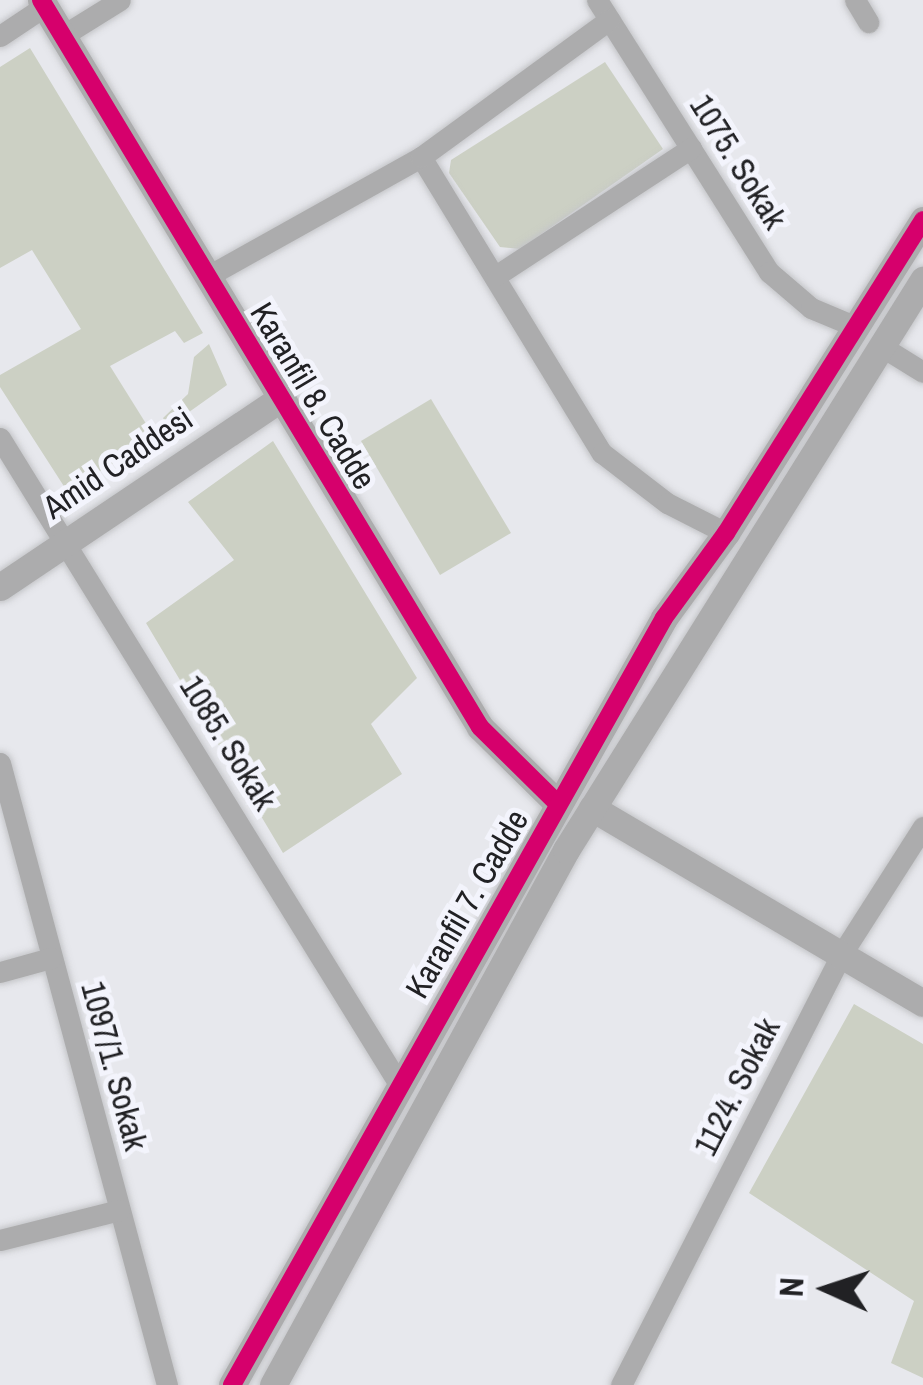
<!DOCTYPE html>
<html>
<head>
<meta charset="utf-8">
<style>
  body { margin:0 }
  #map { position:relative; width:923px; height:1385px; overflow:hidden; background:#e7e8ed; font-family:"Archivo Narrow",sans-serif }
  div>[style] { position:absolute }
  .green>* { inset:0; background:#ccd0c4 }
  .roads { filter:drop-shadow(0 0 3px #c4c5c8) drop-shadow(0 0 3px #c4c5c8) }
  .minor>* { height:21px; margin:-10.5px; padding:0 10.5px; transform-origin:10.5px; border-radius:10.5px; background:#acacad }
  .tertiary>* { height:27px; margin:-13.5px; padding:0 13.5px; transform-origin:13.5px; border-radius:13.5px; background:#acacad }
  .cycleway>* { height:18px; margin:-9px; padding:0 9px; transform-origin:9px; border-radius:9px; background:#d6006c }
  span { translate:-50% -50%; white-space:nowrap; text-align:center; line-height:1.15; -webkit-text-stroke:10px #f3f4fc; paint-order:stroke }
  .street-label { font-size:33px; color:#212124 }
  .north { position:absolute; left:767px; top:1229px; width:120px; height:120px; -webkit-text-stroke:9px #f3f4fc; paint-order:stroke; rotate:273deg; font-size:33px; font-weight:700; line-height:48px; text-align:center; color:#212124 }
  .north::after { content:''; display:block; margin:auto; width:42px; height:54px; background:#212124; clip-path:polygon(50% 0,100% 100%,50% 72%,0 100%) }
</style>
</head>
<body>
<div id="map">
  <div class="green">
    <div style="clip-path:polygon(30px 48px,203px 333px,184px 343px,175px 331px,110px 366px,155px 438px,67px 491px,0 387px,0 375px,81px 329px,32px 250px,0 268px,0 67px)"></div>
    <div style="clip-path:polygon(605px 62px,663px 149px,520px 249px,500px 247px,449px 173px,451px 160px)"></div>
    <div style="clip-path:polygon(209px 344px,227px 385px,168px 427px,163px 418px,188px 394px,194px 357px)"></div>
    <div style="clip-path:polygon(431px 399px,511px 533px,440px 575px,361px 441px)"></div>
    <div style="clip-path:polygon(273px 441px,417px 678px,371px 724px,402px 774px,283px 853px,146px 623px,234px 560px,188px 502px)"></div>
    <div style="clip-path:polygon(854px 1004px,923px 1044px,923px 1378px,891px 1363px,914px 1301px,749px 1193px)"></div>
  </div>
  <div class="roads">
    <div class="minor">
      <div style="left:597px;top:0;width:322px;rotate:57.7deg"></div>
      <div style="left:769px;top:272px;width:55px;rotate:40.6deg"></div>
      <div style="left:811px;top:308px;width:47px;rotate:22.7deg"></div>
      <div style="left:855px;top:0;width:26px;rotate:59deg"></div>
      <div style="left:0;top:36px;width:54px;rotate:-33.7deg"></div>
      <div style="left:62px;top:36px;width:68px;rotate:-31.8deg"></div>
      <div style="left:421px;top:157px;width:347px;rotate:58.6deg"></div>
      <div style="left:602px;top:453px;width:82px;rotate:37.6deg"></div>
      <div style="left:667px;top:503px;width:66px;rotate:27deg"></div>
      <div style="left:497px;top:275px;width:232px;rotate:-33.2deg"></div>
      <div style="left:208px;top:276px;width:244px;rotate:-29.2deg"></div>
      <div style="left:421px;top:157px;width:233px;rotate:-36.1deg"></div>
      <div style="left:881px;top:346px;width:49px;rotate:31.8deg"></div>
      <div style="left:0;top:438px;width:759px;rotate:58.3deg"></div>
      <div style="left:0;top:763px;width:644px;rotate:74.97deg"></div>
      <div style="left:0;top:972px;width:53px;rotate:-15.4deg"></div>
      <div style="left:0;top:1240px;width:123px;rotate:-14.1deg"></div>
      <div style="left:621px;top:1385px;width:483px;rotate:-62.9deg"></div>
      <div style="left:841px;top:955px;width:152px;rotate:-57.4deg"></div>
    </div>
    <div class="tertiary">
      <div style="left:41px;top:0;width:849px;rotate:58.87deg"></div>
      <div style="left:480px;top:727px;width:110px;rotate:44.6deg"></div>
      <div style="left:0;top:587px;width:334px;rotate:-33.9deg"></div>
      <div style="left:592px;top:808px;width:384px;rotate:30.5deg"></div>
      <div style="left:232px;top:1385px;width:880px;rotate:-60.61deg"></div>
      <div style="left:664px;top:618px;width:105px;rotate:-53.9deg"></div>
      <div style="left:726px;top:533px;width:370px;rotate:-57.8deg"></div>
      <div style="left:273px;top:1385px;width:610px;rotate:-61.29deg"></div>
      <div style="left:566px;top:850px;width:673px;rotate:-57.94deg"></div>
    </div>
  </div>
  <div class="cycleway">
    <div style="left:41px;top:0;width:849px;rotate:58.87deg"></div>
    <div style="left:480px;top:727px;width:110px;rotate:44.6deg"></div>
    <div style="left:232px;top:1385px;width:880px;rotate:-60.61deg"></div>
    <div style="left:664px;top:618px;width:105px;rotate:-53.9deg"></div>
    <div style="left:726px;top:533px;width:370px;rotate:-57.8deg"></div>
  </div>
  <div class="street-label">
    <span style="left:738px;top:162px;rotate:58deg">1075. Sokak</span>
    <span style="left:313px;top:396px;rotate:59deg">Karanfil 8. Cadde</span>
    <span style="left:118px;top:463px;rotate:-34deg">Amid Caddesi</span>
    <span style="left:228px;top:743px;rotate:58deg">1085. Sokak</span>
    <span style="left:467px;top:904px;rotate:-60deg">Karanfil 7. Cadde</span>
    <span style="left:114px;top:1066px;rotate:75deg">1097/1. Sokak</span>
    <span style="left:737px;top:1087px;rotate:-63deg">1124. Sokak</span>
  </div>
  <div class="north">N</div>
</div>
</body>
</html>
